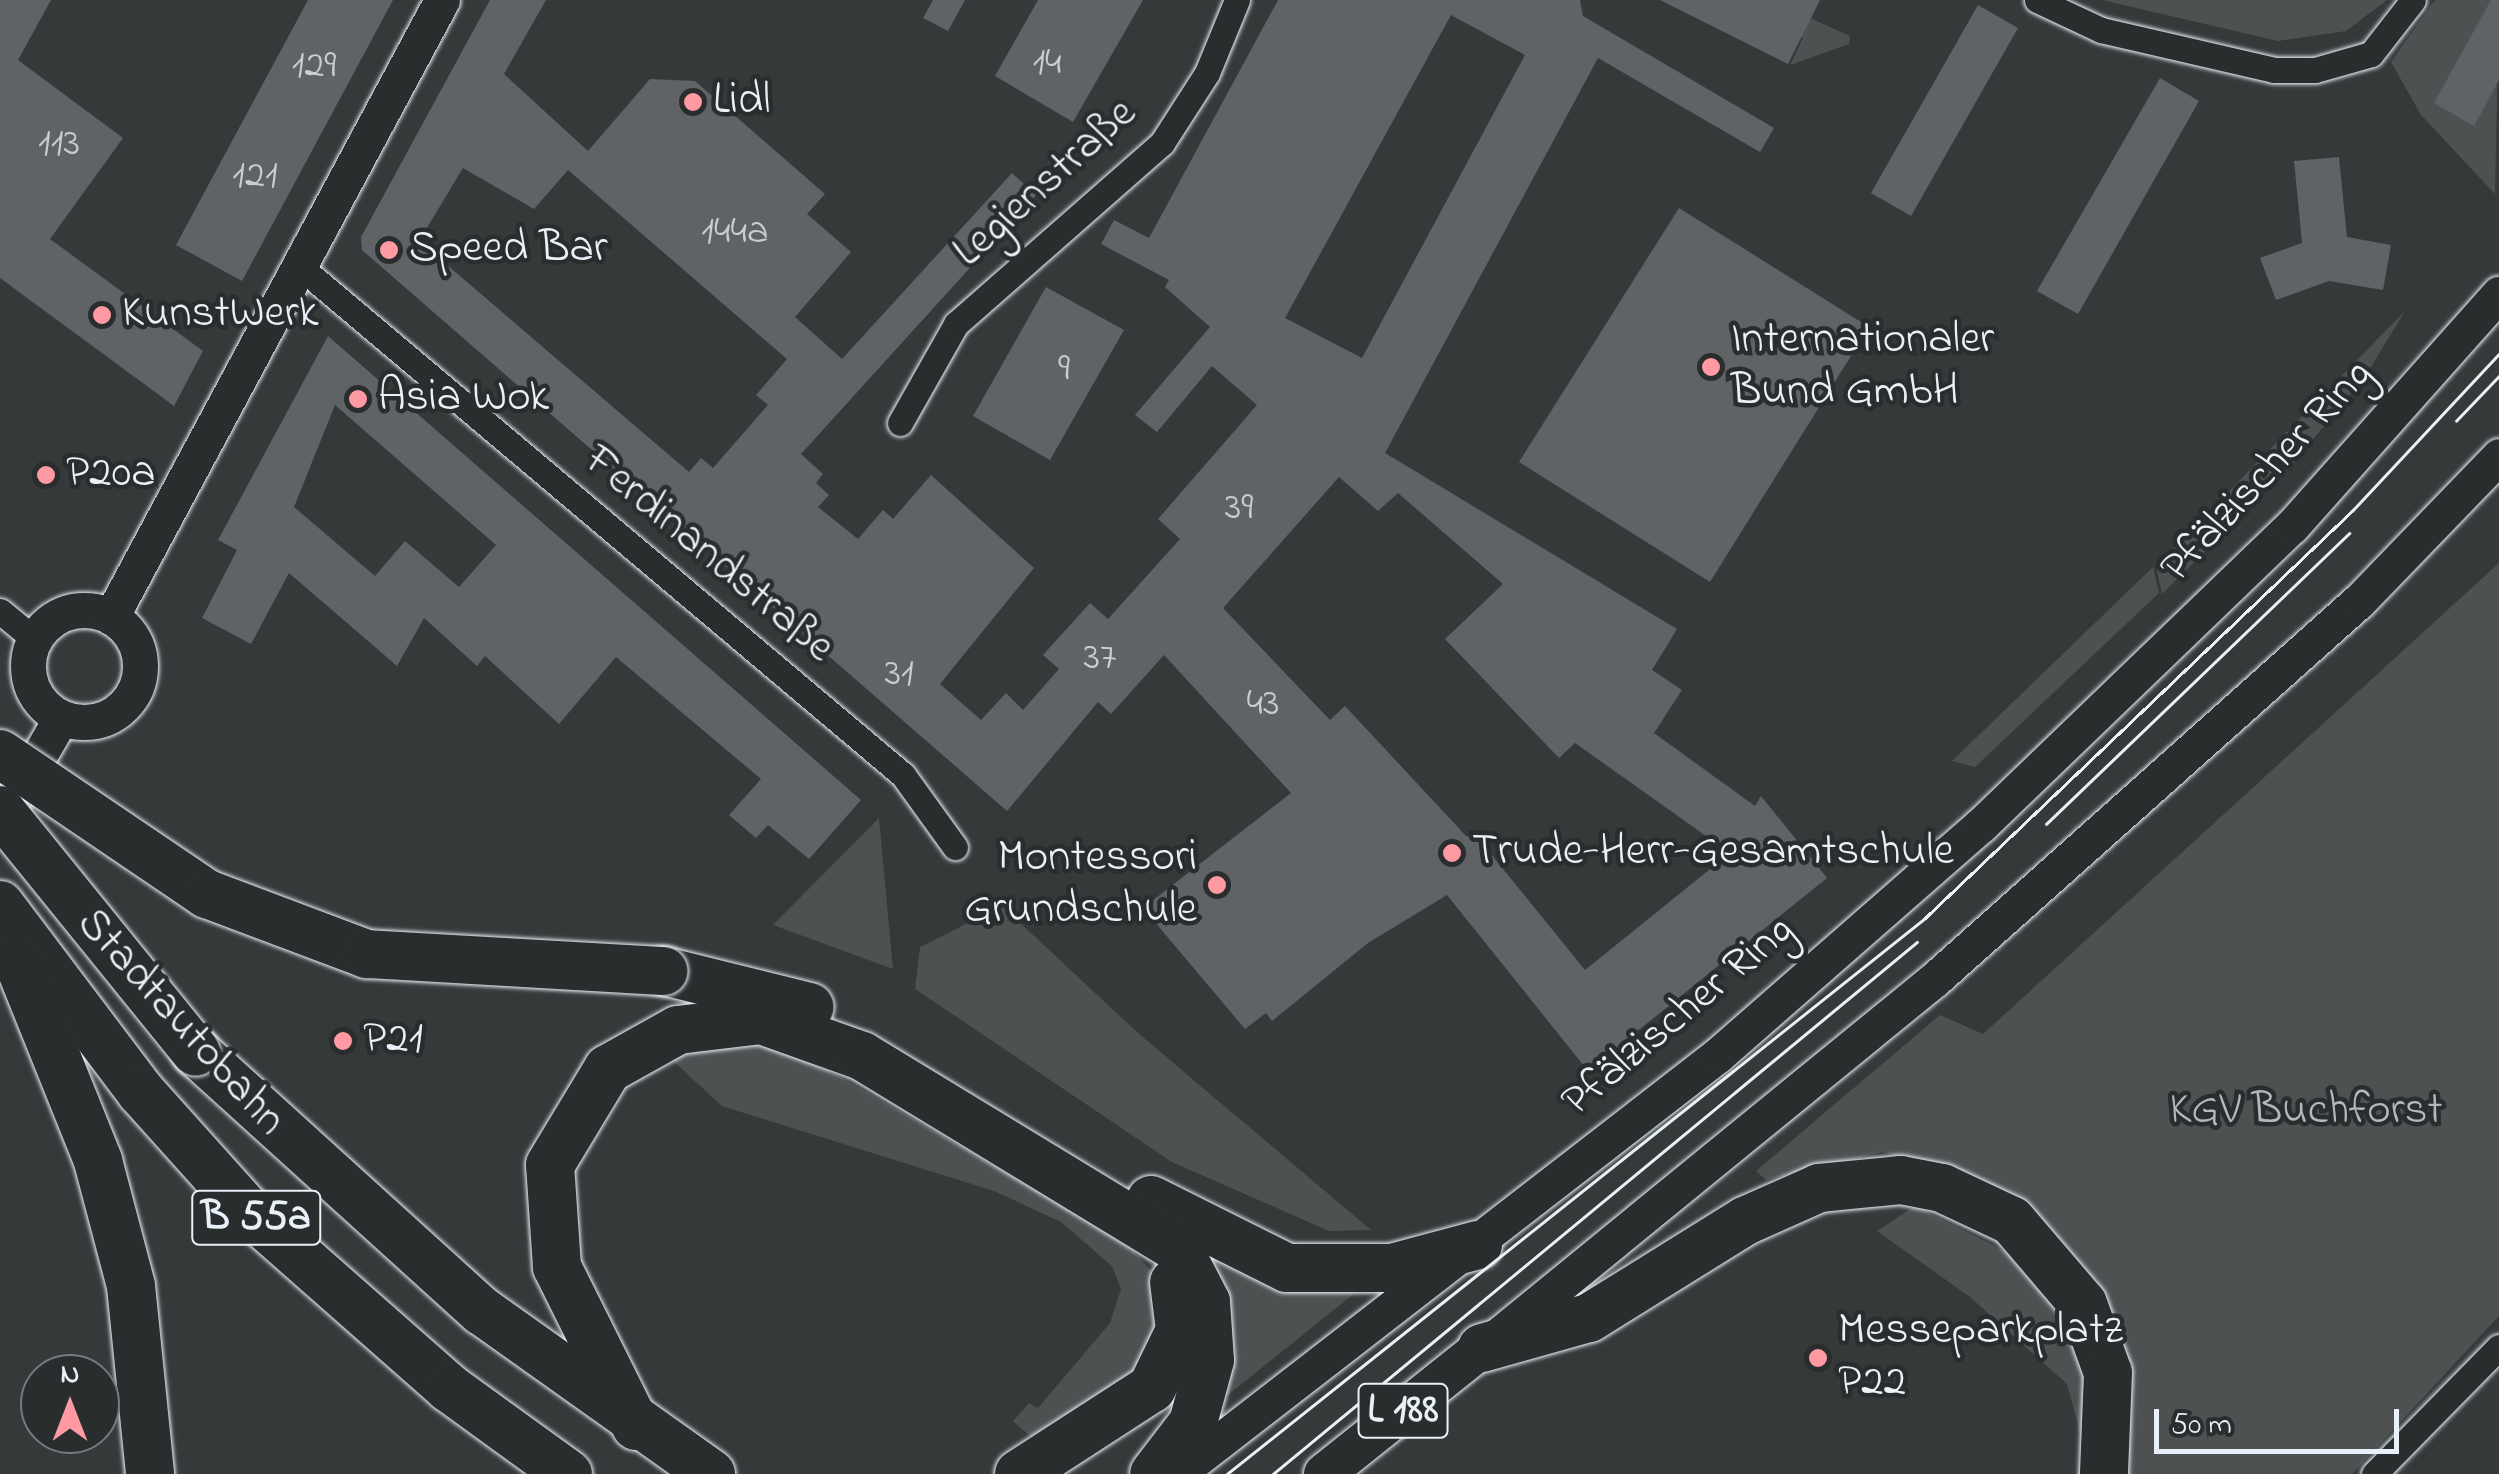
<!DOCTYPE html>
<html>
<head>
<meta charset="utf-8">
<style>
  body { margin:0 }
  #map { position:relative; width:2499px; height:1474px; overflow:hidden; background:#35393a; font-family:"Indie Flower",sans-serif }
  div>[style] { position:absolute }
  .green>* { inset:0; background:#4d5152 }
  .building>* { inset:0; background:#5f6365 }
  .roads { filter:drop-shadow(0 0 2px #e8f1f8) drop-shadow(0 0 2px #e8f1f8) }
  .street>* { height:25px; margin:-12.5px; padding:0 12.5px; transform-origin:12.5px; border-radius:12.5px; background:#2a2d2e }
  .secondary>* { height:35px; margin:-17.5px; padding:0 17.5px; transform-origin:17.5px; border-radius:17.5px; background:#2a2d2e }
  .secondary>.ring { margin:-17.5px; padding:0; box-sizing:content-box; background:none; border:35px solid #2a2d2e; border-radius:50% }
  .primary>* { height:40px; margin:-20px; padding:0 20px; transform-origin:20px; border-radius:20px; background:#2a2d2e }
  .highway>* { height:48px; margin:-24px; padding:0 24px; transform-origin:24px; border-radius:24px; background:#2a2d2e }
  .tram>* { height:2.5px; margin:-1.25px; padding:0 1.25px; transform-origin:1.25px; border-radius:1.25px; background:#e8f1f8 }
  .bridges { filter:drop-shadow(0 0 2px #e8f1f8) drop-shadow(0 0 2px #e8f1f8) }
  .highway-bridge>* { height:48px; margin:-24px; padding:0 24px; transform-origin:24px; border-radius:24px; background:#2a2d2e }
  .dots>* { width:28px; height:28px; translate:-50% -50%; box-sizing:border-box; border:5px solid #2a2d2e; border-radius:50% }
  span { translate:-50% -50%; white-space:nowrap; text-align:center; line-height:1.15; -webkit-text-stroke:9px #2a2d2e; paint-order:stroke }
  .number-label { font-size:40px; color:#c6ced3 }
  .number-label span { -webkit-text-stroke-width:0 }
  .shield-label span { padding:2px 8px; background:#2a2d2e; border:2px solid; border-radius:8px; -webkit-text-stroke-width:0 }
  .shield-label { font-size:42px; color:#e8f1f8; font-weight:700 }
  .poi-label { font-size:45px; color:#e8f1f8 }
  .left { translate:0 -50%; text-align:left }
  .right { translate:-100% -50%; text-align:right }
  .street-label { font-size:45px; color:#e8f1f8 }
  .park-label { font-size:45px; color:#b2b9be }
  .north { position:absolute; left:20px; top:1354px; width:100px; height:100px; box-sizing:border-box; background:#2a2d2e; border:2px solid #767b7f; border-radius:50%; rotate:0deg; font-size:28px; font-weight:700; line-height:40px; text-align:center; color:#e8f1f8 }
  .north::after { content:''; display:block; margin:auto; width:35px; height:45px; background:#ff9aa2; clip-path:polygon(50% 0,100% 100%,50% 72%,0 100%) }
  .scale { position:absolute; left:2154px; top:1409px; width:245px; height:45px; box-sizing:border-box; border:5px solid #e8f1f8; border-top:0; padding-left:12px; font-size:30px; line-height:35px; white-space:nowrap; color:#e8f1f8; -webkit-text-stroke:8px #2a2d2e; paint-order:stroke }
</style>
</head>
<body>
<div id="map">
  <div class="green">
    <div style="clip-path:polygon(1730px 0,1770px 0,1850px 36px,1849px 44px,1790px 65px,1803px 38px)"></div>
    <div style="clip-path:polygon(2102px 0,2387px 0,2346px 31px,2278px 41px)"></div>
    <div style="clip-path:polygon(2435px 0,2499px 0,2495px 194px,2421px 115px,2391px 62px)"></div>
    <div style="clip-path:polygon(2405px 311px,2366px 375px,2292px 465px,2162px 594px,2156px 566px)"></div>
    <div style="clip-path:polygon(2499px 563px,2499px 1316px,2352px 1474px,2076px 1474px,2087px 1459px,2067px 1384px,1970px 1297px,1877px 1231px,1915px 1206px,2014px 1256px,1960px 1172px,1882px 1152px,1766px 1180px,1756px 1171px,1940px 1015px,1983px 1034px)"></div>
    <div style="clip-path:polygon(2153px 567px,2159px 593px,1975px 767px,1952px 761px)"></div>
    <div style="clip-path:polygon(879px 818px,893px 969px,773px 925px)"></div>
    <div style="clip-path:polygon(1002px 906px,1138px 1033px,1371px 1230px,1329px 1231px,1172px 1162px,915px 989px,920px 947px)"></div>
    <div style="clip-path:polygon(725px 1042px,777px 1047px,842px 1078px,1126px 1242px,1156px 1277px,1159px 1355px,1033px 1439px,1013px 1421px,1029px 1403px,1038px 1408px,1110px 1323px,1121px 1289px,1112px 1266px,1061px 1222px,994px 1191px,722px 1106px,672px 1060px)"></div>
    <div style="clip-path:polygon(1204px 1249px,1355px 1290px,1356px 1292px,1218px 1403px)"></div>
  </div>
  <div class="building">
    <div style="clip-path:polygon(0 0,51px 0,18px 60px,123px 138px,50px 239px,203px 351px,174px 406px,0 278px)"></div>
    <div style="clip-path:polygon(308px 0,393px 0,242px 281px,176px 245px)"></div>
    <div style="clip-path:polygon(evenodd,490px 0,546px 0,504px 74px,588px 151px,650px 79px,695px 81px,825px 194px,807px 214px,851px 252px,795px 317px,842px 359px,1012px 173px,1036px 195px,801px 454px,823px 474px,816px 483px,829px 495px,818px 507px,858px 539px,883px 510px,893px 519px,931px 475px,1034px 568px,940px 684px,981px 720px,1006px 693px,1023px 710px,1059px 669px,1043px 655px,1090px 603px,1108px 619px,1180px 539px,1158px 519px,1257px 405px,1212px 366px,1157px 432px,1135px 415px,1210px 327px,1165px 287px,1169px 280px,1101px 244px,1114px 220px,1149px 238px,1278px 0,1580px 0,1583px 16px,1774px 128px,1760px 152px,1598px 58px,1385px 453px,1677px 629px,1652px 670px,1682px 690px,1654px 733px,1755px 806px,1761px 796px,1827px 878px,1588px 1071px,1447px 895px,1368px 943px,1272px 1021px,1266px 1013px,1245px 1029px,1143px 908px,1291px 793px,1164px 655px,1111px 714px,1098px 702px,1007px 811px,362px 250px,361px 237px,490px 0,1451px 15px,1525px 55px,1362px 358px,1285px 318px,1451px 15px,490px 0,463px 168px,534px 209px,568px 170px,787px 359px,756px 395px,768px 405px,713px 468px,701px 458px,689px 472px,419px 241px,463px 168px,490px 0,1339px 477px,1378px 511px,1398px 493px,1503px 584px,1445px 639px,1559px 758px,1575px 743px,1730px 853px,1585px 970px,1473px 832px,1467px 837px,1345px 706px,1330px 720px,1223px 608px,1339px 477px)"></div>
    <div style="clip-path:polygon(933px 0,965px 0,948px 31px,923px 18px)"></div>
    <div style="clip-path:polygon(1038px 0,1143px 0,1073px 122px,995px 76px)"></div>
    <div style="clip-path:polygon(1660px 0,1820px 0,1788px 64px)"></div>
    <div style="clip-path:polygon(2491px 0,2499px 0,2499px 80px,2474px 126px,2434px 103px)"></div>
    <div style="clip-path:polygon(1978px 5px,2018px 28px,1911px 216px,1871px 193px)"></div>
    <div style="clip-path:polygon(2160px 78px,2199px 101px,2078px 314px,2037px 291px)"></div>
    <div style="clip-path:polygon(2339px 157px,2347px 237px,2391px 245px,2383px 290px,2329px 281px,2276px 300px,2260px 258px,2302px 243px,2294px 161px)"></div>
    <div style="clip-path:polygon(1679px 208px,1869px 327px,1710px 582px,1519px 462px)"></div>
    <div style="clip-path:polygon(1046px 287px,1124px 330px,1050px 460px,973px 416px)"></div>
    <div style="clip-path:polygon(evenodd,328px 336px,861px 800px,809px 859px,768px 825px,756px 838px,729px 815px,761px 779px,616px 657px,559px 724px,485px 656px,477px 666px,424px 618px,397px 666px,289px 573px,251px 644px,202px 618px,237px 550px,218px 540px,328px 336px,335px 405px,496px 545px,459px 587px,405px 541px,375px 576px,294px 507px,335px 405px)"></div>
  </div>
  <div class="roads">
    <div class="street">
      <div style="left:2037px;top:0;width:71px;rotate:25.1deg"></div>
      <div style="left:2101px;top:30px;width:178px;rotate:13deg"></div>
      <div style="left:2274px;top:70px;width:41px"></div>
      <div style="left:2315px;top:70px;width:58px;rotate:-15.9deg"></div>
      <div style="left:2371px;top:54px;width:68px;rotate:-52.1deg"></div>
      <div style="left:298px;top:265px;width:791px;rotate:40.13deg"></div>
      <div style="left:903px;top:775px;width:89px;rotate:54.2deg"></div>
      <div style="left:900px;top:423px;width:114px;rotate:-60.5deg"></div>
      <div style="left:956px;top:324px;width:274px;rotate:-41.3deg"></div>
      <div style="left:1162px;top:143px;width:83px;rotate:-57.3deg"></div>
      <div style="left:1207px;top:73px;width:79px;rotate:-67.7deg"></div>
      <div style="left:0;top:611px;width:44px;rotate:39.5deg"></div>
      <div style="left:2374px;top:1474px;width:178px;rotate:-45.5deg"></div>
    </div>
    <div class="secondary">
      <div class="ring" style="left:28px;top:610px;width:77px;height:77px"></div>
      <div style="left:111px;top:617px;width:700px;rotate:-61.79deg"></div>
      <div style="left:18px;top:792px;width:86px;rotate:-59.8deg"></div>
      <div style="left:1490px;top:1342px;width:574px;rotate:-39.21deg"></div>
      <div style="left:1935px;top:979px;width:569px;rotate:-41.73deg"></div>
      <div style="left:2360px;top:600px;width:200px;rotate:-46deg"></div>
      <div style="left:1177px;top:1474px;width:684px;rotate:-37.76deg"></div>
      <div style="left:1718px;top:1055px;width:349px;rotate:-41.2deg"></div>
      <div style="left:1981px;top:825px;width:431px;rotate:-43.9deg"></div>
      <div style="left:2292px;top:526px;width:311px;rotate:-48.3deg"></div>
    </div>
    <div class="primary">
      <div style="left:1324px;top:1474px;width:202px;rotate:-38.6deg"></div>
    </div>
    <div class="highway">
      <div style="left:0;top:905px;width:234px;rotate:53deg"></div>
      <div style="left:141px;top:1092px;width:156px;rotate:48.1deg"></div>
      <div style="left:245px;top:1208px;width:272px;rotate:41.4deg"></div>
      <div style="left:449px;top:1388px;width:147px;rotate:35.9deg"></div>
      <div style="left:17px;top:959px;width:218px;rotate:68.1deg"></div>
      <div style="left:98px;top:1161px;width:129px;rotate:75.2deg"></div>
      <div style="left:131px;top:1286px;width:189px;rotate:84.2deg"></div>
      <div style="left:664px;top:971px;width:150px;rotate:13.9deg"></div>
      <div style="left:196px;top:1052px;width:386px;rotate:42.2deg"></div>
      <div style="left:482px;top:1311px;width:281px;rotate:35.4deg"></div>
      <div style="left:1151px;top:1200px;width:152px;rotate:26.6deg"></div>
      <div style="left:1287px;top:1268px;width:105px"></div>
      <div style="left:1392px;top:1268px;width:89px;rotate:-15deg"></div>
      <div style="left:1482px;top:1348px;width:111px;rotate:-15.7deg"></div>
      <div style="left:1589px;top:1318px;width:184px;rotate:-31.9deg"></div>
      <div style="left:1745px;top:1221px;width:81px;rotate:-24deg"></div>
      <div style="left:1819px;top:1188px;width:82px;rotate:-5.6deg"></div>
      <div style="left:1901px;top:1180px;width:42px;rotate:11deg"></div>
      <div style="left:1942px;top:1188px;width:77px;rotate:25.2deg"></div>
      <div style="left:2012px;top:1221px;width:109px;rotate:49.5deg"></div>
      <div style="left:2083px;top:1304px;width:73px;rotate:70.1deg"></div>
      <div style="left:2108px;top:1373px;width:101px;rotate:92.3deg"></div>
      <div style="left:636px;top:1426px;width:178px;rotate:-116.4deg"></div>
      <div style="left:557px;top:1267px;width:102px;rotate:-93.9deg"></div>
      <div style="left:550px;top:1165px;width:112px;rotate:-58.9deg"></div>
      <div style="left:608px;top:1069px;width:80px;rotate:-29.1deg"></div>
      <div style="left:678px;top:1030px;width:84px;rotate:-6.9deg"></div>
      <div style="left:761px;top:1020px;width:107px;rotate:19.6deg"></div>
      <div style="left:862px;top:1056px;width:370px;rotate:31.3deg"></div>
      <div style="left:1178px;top:1248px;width:61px;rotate:62.6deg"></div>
      <div style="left:1206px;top:1302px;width:58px;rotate:86.1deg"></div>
      <div style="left:1210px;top:1360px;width:65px;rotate:105.1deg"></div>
      <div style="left:1193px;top:1423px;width:64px;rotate:127.4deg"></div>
      <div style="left:1019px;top:1474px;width:158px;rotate:-32.9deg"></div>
      <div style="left:1152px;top:1388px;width:64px;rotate:-64.2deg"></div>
      <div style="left:1180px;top:1330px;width:48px;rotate:-97.1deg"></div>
    </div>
  </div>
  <div class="tram">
    <div style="left:2456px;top:421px;width:62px;rotate:-46.3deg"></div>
    <div style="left:2046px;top:824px;width:420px;rotate:-43.8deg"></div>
    <div style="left:1227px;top:1474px;width:891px;rotate:-38.53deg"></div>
    <div style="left:1924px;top:919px;width:591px;rotate:-43.63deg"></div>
    <div style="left:2352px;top:511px;width:215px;rotate:-46.9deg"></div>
    <div style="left:1273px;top:1474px;width:835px;rotate:-39.56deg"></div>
  </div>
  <div class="bridges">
    <div class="highway-bridge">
      <div style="left:0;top:754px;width:250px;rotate:34.1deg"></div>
      <div style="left:207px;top:894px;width:171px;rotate:20.6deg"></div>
      <div style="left:367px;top:954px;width:297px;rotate:3.3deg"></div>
      <div style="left:0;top:810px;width:311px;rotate:51deg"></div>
    </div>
  </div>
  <div class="dots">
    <div style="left:693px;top:102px;background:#ff9aa2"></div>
    <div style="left:389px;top:250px;background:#ff9aa2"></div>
    <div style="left:102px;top:315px;background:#ff9aa2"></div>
    <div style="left:1711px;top:367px;background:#ff9aa2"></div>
    <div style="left:358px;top:399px;background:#ff9aa2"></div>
    <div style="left:46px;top:475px;background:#ff9aa2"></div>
    <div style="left:1452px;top:853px;background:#ff9aa2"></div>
    <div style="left:1217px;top:885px;background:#ff9aa2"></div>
    <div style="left:343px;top:1041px;background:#ff9aa2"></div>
    <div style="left:1818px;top:1358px;background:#ff9aa2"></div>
  </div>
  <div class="number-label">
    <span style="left:1047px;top:64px">14</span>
    <span style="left:314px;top:67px">129</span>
    <span style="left:59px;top:145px">113</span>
    <span style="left:255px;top:177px">121</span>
    <span style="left:735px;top:233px">144a</span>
    <span style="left:1064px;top:370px">9</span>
    <span style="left:1239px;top:509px">39</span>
    <span style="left:1100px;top:659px">37</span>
    <span style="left:899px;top:675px">31</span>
    <span style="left:1263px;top:705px">43</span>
  </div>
  <div class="shield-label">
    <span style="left:256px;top:1218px">B 55a</span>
    <span style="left:1403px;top:1411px">L 188</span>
  </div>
  <div class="poi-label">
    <span class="left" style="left:713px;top:102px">Lidl</span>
    <span class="left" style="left:409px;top:250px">Speed Bar</span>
    <span class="left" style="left:122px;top:315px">KunstWerk</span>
    <span class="left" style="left:1731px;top:367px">Internationaler<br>Bund GmbH</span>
    <span class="left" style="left:378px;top:399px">Asia Wok</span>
    <span class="left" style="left:66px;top:475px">P20a</span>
    <span class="left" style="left:1472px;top:853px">Trude-Herr-Gesamtschule</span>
    <span class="right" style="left:1197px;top:885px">Montessori<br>Grundschule</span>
    <span class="left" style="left:363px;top:1041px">P21</span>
    <span class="left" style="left:1838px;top:1358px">Messeparkplatz<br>P22</span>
  </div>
  <div class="street-label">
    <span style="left:1046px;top:184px;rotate:-42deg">Legienstraße</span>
    <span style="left:2268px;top:472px;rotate:-47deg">Pfälzischer Ring</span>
    <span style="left:708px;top:555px;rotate:40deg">Ferdinandstraße</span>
    <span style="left:1679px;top:1017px;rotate:-40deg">Pfälzischer Ring</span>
    <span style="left:180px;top:1023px;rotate:48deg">Stadtautobahn</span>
  </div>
  <div class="park-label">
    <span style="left:2306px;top:1112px">KGV Buchforst</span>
  </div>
  <div class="north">N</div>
  <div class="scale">50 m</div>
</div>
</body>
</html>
